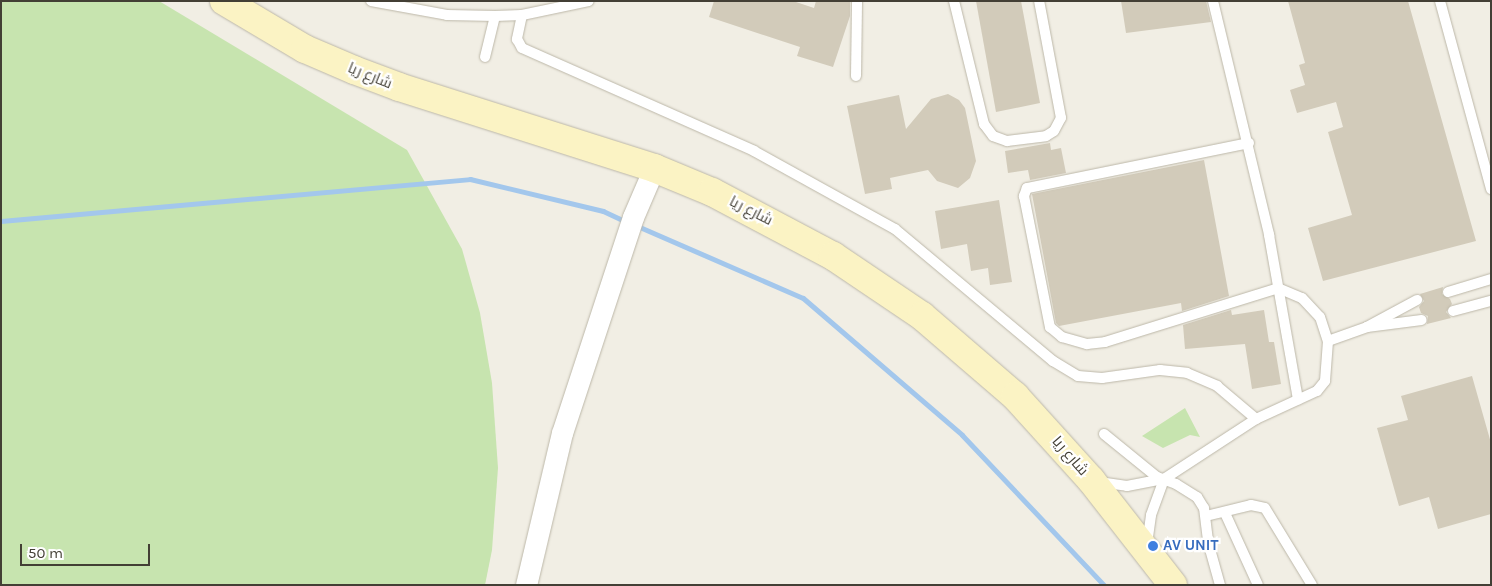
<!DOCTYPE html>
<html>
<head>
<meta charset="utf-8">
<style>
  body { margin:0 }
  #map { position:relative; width:1492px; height:586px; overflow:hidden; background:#f1eee4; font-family:Karla,Cairo,sans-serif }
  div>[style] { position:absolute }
  .green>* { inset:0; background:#c7e4af }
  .stream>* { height:5px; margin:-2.5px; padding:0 2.5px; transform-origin:2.5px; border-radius:2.5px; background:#a3c7ec }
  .building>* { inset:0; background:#d2cbba }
  .roads { filter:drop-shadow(0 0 1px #bcb7a8) drop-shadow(0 0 1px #bcb7a8) }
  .lane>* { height:10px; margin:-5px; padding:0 5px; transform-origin:5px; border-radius:5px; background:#fff }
  .street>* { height:21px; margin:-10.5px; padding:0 10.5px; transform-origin:10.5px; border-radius:10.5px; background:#fff }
  .secondary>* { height:28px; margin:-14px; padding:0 14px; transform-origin:14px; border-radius:14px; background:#fbf3c4 }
  .dots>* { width:14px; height:14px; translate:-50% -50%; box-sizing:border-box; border:2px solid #fff; border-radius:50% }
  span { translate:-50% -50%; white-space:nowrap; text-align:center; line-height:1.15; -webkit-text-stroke:4.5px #fff; paint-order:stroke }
  .street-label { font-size:15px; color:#433f35 }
  .shop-label { font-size:15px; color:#366cbe; font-weight:700 }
  .left { translate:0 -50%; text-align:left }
  .frame { position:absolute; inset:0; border:2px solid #433f35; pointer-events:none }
  .scale { position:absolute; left:20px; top:544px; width:130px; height:22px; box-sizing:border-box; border:2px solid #433f35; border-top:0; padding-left:6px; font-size:15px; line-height:18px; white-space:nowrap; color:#433f35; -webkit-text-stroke:4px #fff; paint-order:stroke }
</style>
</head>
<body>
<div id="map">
  <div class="green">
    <div style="clip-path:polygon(1px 1px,159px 1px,407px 150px,462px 249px,480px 313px,492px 383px,498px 468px,492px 550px,485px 585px,1px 585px)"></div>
    <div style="clip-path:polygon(1185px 408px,1200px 437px,1190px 435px,1163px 448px,1142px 436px)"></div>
  </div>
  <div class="stream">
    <div style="left:1px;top:221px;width:471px;rotate:-5.1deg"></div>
    <div style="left:470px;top:179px;width:137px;rotate:13.5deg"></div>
    <div style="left:603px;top:211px;width:26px;rotate:25deg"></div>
    <div style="left:635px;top:225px;width:183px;rotate:23.5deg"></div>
    <div style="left:803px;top:298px;width:210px;rotate:40.7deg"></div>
    <div style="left:962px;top:435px;width:207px;rotate:46.6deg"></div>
  </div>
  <div class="building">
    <div style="clip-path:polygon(714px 1px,793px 1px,814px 8px,816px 1px,850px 1px,850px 16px,833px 67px,797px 56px,800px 47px,709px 17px)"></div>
    <div style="clip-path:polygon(976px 1px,1021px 1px,1040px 103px,996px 112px)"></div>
    <div style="clip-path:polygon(1121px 1px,1206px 1px,1211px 22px,1126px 33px)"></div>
    <div style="clip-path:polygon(1288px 1px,1408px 1px,1476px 241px,1323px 281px,1308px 228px,1352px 215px,1328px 132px,1343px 127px,1336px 102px,1297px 113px,1290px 90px,1305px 85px,1299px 65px,1305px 63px)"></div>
    <div style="clip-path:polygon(948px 94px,959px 100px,965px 108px,976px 161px,970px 178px,958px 188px,937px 181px,928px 170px,890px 178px,892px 189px,865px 194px,847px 106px,899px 95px,906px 129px,931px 99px)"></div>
    <div style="clip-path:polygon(1050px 143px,1051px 150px,1061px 148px,1066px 173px,1030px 180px,1028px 170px,1008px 173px,1005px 151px)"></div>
    <div style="clip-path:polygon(1204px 160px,1229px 296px,1182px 311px,1181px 303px,1059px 326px,1056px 323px,1032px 194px)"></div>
    <div style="clip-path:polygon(999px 200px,1012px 282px,990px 285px,988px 268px,971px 271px,967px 244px,941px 249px,935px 211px)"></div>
    <div style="clip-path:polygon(1443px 287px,1442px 294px,1450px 299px,1452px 304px,1446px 312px,1451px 318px,1427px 324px,1428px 316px,1421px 313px,1419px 307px,1424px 301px,1420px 294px)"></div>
    <div style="clip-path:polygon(1231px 310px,1232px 315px,1264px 310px,1269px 342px,1274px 342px,1281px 384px,1252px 389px,1245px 344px,1185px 349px,1183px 325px)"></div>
    <div style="clip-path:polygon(1472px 376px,1491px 443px,1491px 514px,1438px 529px,1429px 497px,1399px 506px,1377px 428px,1408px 420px,1401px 396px)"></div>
  </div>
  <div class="roads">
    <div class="lane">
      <div style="left:371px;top:1px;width:77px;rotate:10.4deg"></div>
      <div style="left:447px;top:15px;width:48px;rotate:1.2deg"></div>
      <div style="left:495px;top:16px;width:27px;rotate:-2deg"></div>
      <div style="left:522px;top:15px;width:68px;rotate:-11.8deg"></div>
      <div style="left:954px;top:1px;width:127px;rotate:76.3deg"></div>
      <div style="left:984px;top:124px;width:15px;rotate:53deg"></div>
      <div style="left:993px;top:136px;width:15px;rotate:20deg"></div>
      <div style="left:1007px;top:141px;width:39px;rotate:-7deg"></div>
      <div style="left:1046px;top:136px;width:9px;rotate:-32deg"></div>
      <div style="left:1054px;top:131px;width:15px;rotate:-62deg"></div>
      <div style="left:1061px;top:118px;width:119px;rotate:-100.6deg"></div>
      <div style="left:1213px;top:1px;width:241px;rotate:76.5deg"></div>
      <div style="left:1269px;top:235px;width:167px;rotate:80deg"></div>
      <div style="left:1440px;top:1px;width:195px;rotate:74.8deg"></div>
      <div style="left:522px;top:15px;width:25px;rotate:102deg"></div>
      <div style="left:517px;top:39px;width:10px;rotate:61deg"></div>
      <div style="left:522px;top:48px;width:254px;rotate:23.9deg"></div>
      <div style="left:754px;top:151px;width:161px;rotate:29deg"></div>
      <div style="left:895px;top:229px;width:206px;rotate:39.9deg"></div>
      <div style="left:1053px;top:361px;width:29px;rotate:31deg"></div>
      <div style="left:1078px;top:376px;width:24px;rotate:5deg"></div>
      <div style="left:1102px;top:378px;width:59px;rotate:-7.9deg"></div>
      <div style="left:1160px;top:370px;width:27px;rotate:6deg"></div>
      <div style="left:1187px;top:373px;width:33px;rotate:23deg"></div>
      <div style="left:1217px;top:386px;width:51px;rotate:40.2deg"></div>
      <div style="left:485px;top:57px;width:42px;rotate:-76.3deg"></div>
      <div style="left:856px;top:76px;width:75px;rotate:-89.2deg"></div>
      <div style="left:1249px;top:143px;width:227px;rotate:168.5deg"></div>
      <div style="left:1027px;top:188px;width:9px;rotate:111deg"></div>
      <div style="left:1024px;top:196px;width:134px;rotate:78.8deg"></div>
      <div style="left:1050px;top:327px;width:16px;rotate:40deg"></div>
      <div style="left:1062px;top:337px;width:26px;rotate:16deg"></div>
      <div style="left:1087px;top:344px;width:18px;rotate:-6deg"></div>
      <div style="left:1105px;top:342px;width:181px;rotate:-17.3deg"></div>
      <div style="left:1278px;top:288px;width:26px;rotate:23deg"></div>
      <div style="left:1302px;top:298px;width:26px;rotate:47deg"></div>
      <div style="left:1320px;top:317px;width:25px;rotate:72deg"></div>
      <div style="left:1448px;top:292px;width:45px;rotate:-16.8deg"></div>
      <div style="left:1453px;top:311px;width:39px;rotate:-15deg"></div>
      <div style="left:1367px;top:327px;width:57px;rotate:-28.4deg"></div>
      <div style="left:1104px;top:434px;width:68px;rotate:39.1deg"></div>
      <div style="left:1157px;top:477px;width:20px;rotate:20deg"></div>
      <div style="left:1176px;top:484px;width:25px;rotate:32deg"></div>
      <div style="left:1197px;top:497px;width:13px;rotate:58deg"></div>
      <div style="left:1204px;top:508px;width:34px;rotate:83deg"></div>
      <div style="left:1208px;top:542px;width:45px;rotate:74.4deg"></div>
      <div style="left:1099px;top:482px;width:28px;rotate:8deg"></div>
      <div style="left:1127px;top:486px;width:38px;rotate:-11deg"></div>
      <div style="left:1164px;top:479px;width:110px;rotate:-33.1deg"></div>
      <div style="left:1256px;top:419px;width:67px;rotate:-24.7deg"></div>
      <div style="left:1317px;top:391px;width:13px;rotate:-51deg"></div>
      <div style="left:1325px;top:381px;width:40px;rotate:-85.7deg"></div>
      <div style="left:1328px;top:341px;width:41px;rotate:-19.7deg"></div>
      <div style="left:1367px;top:327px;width:55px;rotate:-7.3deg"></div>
      <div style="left:1225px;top:513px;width:79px;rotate:65.4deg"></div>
      <div style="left:1206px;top:516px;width:46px;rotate:-13.7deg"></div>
      <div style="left:1251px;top:505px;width:14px;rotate:12deg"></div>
      <div style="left:1265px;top:508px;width:90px;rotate:58.6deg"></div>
      <div style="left:1147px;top:544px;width:29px;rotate:-82deg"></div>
      <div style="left:1151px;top:515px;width:38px;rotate:-70deg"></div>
    </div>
    <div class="street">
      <div style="left:526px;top:585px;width:156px;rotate:-76.7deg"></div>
      <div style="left:562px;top:433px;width:227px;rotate:-71.8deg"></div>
      <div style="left:633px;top:217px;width:53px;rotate:-66.8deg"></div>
    </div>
    <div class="secondary">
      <div style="left:224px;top:1px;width:94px;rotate:30.7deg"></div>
      <div style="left:305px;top:49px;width:53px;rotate:23.2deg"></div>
      <div style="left:354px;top:70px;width:48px;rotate:20.7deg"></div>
      <div style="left:399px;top:87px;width:268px;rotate:17.6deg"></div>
      <div style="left:654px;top:168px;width:63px;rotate:22.5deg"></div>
      <div style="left:712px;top:192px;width:137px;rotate:27.9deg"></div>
      <div style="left:833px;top:256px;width:107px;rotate:34deg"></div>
      <div style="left:922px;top:316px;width:123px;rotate:40.7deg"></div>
      <div style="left:1015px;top:396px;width:113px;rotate:47.9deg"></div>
      <div style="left:1091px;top:480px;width:133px;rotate:52deg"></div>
    </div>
  </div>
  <div class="dots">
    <div style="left:1153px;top:546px;background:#3f7fe0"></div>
  </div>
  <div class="street-label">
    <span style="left:370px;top:76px;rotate:22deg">شارع ريا</span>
    <span style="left:751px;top:211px;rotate:27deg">شارع ريا</span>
    <span style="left:1070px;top:456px;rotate:49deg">شارع ريا</span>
  </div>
  <div class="shop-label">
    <span class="left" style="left:1163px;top:546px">AV UNIT</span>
  </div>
  <div class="frame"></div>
  <div class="scale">50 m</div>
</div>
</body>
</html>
